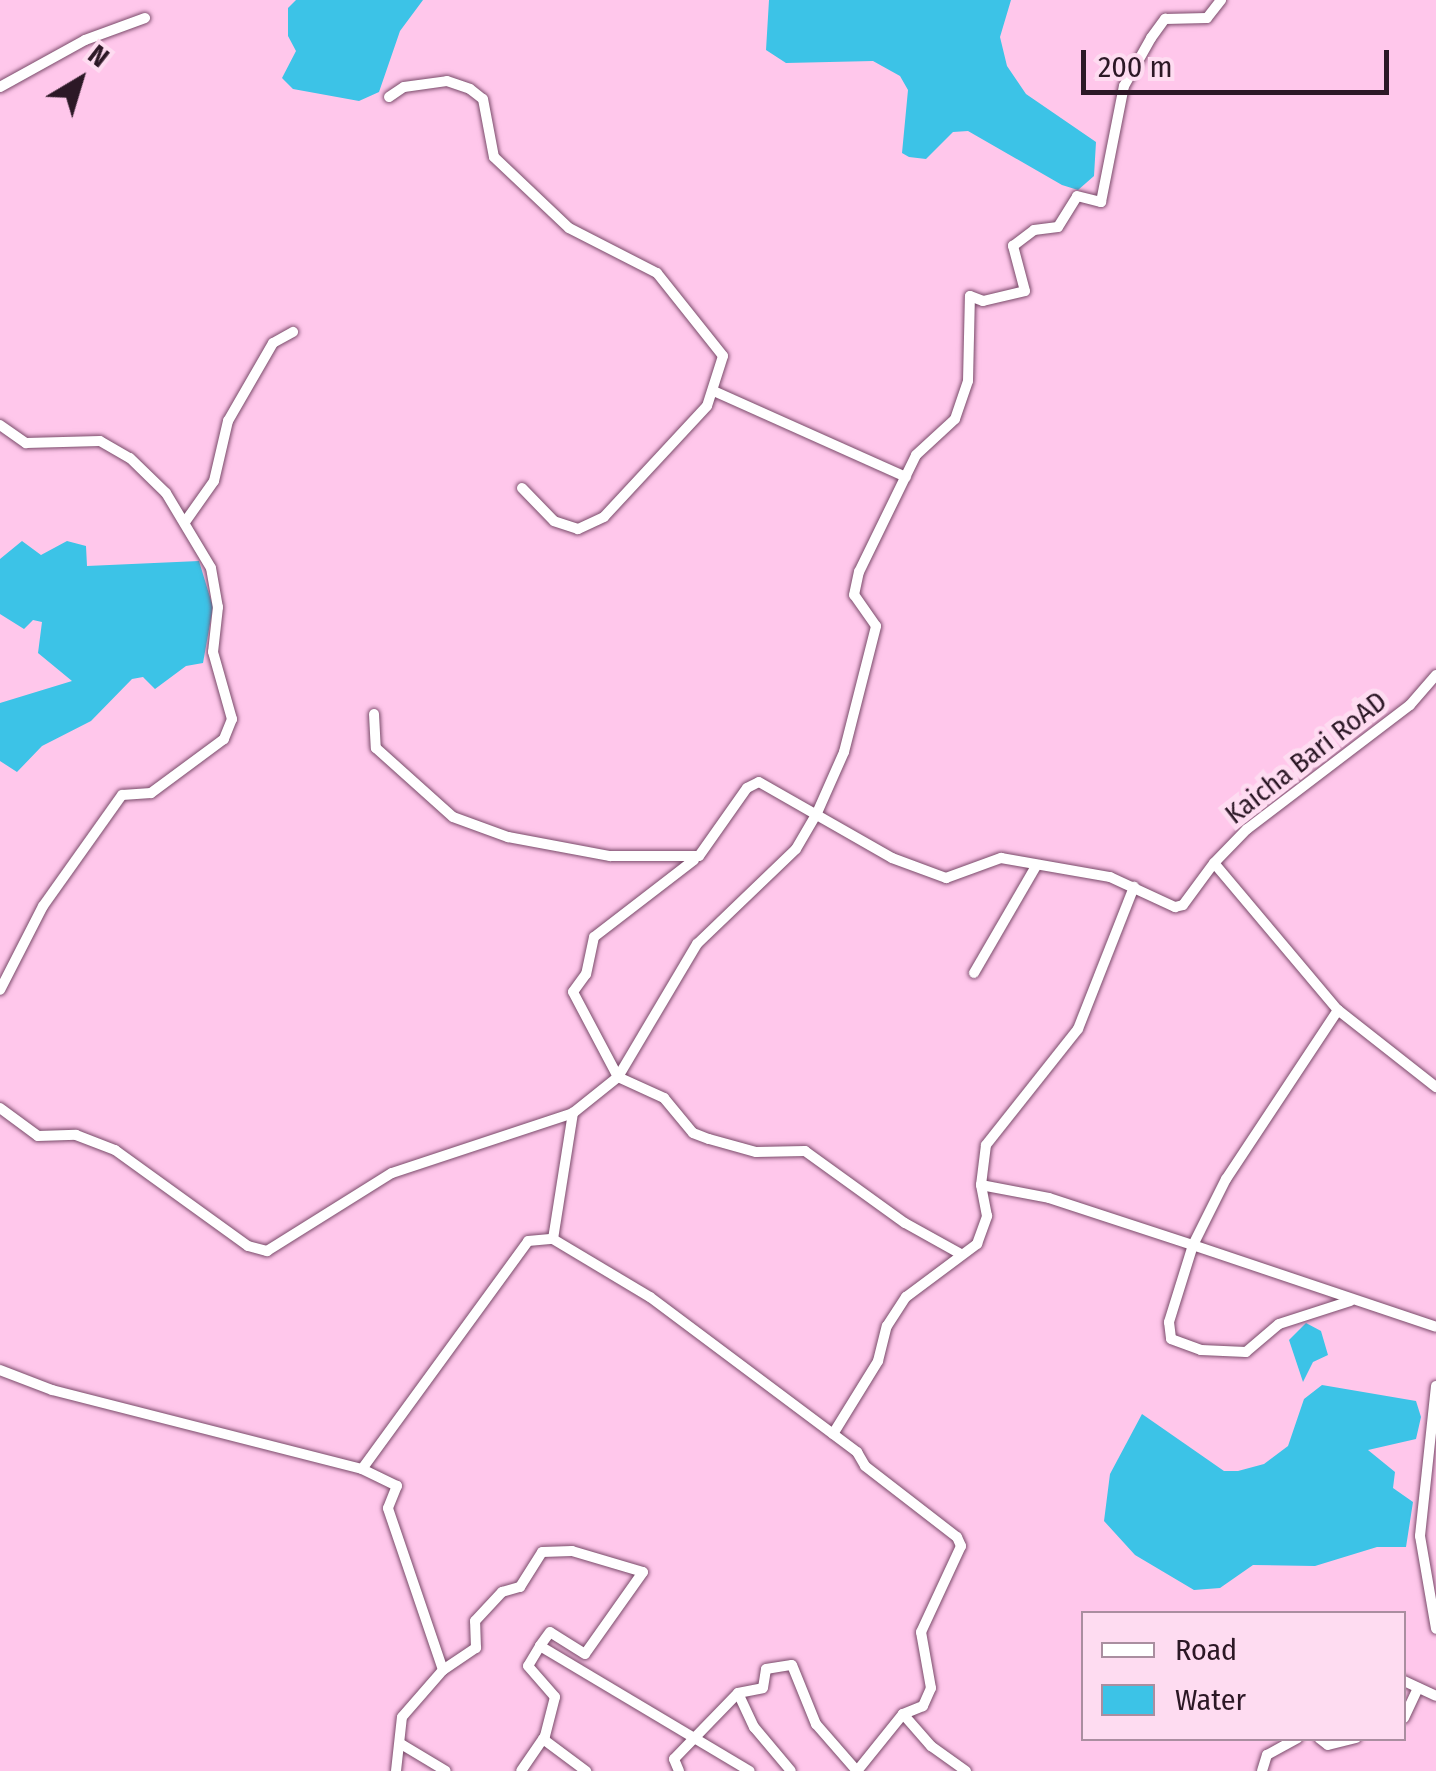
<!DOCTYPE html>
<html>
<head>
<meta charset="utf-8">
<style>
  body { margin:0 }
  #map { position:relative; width:1436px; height:1771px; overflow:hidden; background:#ffc7eb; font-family:"Fira Sans Condensed",sans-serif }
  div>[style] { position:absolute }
  .water>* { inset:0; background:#3cc3e7 }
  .roads { filter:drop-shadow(0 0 2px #7a4b6a) drop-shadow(0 0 2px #7a4b6a) }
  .minor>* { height:10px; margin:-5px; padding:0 5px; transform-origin:5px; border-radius:5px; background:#fff }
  span { translate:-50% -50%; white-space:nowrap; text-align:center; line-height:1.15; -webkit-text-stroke:10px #fedcf1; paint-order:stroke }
  .street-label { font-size:28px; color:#2c1826 }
  .legend { position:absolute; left:1081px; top:1611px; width:325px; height:130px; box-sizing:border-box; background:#fedcf1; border:2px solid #aa8ea0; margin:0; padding:12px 18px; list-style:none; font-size:30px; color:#2c1826 }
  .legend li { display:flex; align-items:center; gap:20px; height:50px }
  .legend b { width:50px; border:2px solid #aa8ea0 }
  .north { position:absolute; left:30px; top:30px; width:100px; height:100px; -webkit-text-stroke:8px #fedcf1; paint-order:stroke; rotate:38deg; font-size:28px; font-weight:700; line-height:40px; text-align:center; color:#2c1826 }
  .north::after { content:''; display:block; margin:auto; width:35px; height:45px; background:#2c1826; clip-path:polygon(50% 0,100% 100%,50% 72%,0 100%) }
  .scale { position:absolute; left:1081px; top:50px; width:308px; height:45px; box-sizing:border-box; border:5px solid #2c1826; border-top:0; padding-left:12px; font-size:30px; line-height:35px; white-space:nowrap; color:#2c1826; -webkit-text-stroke:8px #fedcf1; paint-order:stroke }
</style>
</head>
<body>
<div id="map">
  <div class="water">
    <div style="clip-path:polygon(296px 0,423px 0,400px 31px,379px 92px,359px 101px,293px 89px,282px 78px,296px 51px,288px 36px,288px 8px)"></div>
    <div style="clip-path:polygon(769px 0,1011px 0,1000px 37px,1007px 66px,1026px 94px,1096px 142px,1094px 176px,1078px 190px,1062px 185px,968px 131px,953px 132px,926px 159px,909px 157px,902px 153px,908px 90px,900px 76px,873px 61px,786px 63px,766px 50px)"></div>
    <div style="clip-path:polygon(22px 541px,41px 555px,67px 541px,86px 546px,87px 566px,199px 561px,213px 607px,203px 663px,186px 666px,155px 689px,143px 677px,132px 679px,91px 721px,42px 746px,17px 772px,0 761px,0 703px,72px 681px,38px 653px,42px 622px,33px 620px,24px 629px,0 614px,0 559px)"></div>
    <div style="clip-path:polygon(1306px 1323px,1321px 1331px,1328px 1355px,1313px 1362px,1303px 1382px,1289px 1340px)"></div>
    <div style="clip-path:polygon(1322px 1385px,1416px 1401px,1421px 1417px,1416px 1439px,1368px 1450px,1395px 1472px,1393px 1488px,1413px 1502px,1406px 1547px,1377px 1547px,1315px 1566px,1253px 1565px,1220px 1588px,1194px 1590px,1135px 1555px,1104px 1521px,1110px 1474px,1142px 1414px,1224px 1471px,1238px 1471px,1264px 1464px,1288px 1446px,1304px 1399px)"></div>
  </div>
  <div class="roads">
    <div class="minor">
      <div style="left:0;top:87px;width:97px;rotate:-28.9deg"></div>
      <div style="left:85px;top:40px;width:64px;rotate:-20.1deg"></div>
      <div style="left:389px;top:97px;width:18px;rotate:-34deg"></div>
      <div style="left:404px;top:87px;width:43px;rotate:-7.9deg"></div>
      <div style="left:447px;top:81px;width:24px;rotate:19deg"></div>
      <div style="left:470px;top:89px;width:16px;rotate:38deg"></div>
      <div style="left:483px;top:99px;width:59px;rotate:79.3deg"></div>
      <div style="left:494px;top:157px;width:103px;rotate:43.4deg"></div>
      <div style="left:569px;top:228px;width:99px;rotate:27.1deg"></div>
      <div style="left:657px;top:273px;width:106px;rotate:51.5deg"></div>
      <div style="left:723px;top:356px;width:52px;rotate:107.7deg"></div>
      <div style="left:707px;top:406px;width:151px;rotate:132.9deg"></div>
      <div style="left:604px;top:517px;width:29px;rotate:155deg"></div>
      <div style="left:578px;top:529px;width:25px;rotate:-162deg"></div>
      <div style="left:554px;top:521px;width:46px;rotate:-134.1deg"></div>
      <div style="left:716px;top:392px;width:208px;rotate:24.1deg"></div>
      <div style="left:0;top:425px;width:32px;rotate:35deg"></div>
      <div style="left:26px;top:443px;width:74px;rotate:-1.5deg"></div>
      <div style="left:100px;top:441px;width:34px;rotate:30deg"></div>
      <div style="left:130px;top:458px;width:50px;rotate:44.2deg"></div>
      <div style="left:166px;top:493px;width:87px;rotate:59deg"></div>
      <div style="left:211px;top:568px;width:40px;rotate:80deg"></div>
      <div style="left:218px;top:607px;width:45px;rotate:96.3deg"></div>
      <div style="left:213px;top:652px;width:70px;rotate:74.2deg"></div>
      <div style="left:232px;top:719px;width:22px;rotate:112deg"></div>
      <div style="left:224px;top:739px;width:91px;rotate:143.5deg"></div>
      <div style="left:151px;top:793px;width:29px;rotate:176deg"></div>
      <div style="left:122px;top:795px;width:136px;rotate:125.4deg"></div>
      <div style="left:43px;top:906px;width:94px;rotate:117.1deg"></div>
      <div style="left:185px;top:522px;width:50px;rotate:-54.7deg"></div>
      <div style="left:214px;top:481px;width:62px;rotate:-76.9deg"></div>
      <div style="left:228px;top:421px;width:90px;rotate:-60deg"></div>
      <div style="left:273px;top:343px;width:23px;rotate:-29deg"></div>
      <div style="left:1436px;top:675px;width:40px;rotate:131deg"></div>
      <div style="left:1410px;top:705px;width:205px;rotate:142.7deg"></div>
      <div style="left:1247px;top:829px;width:47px;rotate:134.1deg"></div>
      <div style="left:1214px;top:863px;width:192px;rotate:49.9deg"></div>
      <div style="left:1338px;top:1010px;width:125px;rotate:38.2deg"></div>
      <div style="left:374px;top:714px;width:34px;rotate:87deg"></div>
      <div style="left:376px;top:748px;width:103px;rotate:41.9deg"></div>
      <div style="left:453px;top:817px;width:59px;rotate:20deg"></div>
      <div style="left:508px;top:837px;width:104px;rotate:10.6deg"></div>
      <div style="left:610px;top:856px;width:89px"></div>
      <div style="left:699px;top:856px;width:83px;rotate:-54.8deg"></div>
      <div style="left:747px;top:788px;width:13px;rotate:-27deg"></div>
      <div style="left:759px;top:782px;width:153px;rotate:29.7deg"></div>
      <div style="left:892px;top:858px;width:58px;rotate:20.3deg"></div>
      <div style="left:946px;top:878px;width:59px;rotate:-20deg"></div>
      <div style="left:1001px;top:858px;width:111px;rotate:9.9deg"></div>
      <div style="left:1110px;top:877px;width:72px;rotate:24.8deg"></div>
      <div style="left:1175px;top:907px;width:8px;rotate:-14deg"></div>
      <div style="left:1183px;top:905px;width:52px;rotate:-53.6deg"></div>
      <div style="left:694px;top:860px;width:126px;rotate:142.4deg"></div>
      <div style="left:594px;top:937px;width:38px;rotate:102deg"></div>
      <div style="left:586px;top:974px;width:22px;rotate:126deg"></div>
      <div style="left:573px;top:992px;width:96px;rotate:62.1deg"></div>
      <div style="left:618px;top:1077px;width:51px;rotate:24.5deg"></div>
      <div style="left:664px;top:1098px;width:45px;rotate:50.4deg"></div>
      <div style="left:693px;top:1133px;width:17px;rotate:21deg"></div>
      <div style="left:709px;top:1139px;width:49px;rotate:15.5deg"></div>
      <div style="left:756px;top:1152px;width:49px;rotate:-1.2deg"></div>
      <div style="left:805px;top:1151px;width:123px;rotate:35.8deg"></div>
      <div style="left:905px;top:1223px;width:62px;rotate:29.1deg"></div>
      <div style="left:974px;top:973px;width:124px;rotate:-59.9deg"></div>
      <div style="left:1338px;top:1010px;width:203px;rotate:123.5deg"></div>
      <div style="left:1226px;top:1179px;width:74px;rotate:116.6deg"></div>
      <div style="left:1193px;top:1245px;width:256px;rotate:18.6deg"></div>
      <div style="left:0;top:1108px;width:47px;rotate:36.4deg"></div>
      <div style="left:38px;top:1136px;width:38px;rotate:-2deg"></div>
      <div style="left:76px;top:1135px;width:42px;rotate:21deg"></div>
      <div style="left:115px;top:1150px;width:164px;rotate:35.8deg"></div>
      <div style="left:248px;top:1246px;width:20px;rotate:15deg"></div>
      <div style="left:267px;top:1251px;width:147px;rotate:-32deg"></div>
      <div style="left:392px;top:1173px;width:191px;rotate:-18.3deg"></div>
      <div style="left:573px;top:1113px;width:58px;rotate:-38.7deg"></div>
      <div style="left:618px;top:1077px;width:155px;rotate:-59.3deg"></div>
      <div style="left:697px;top:944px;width:137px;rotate:-43.8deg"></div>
      <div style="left:796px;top:849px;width:42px;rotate:-59.7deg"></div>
      <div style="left:817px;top:813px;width:67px;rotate:-66.1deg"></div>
      <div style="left:844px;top:752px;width:130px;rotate:-75.7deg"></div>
      <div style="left:876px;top:626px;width:38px;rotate:-125deg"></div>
      <div style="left:854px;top:595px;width:24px;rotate:-78deg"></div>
      <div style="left:859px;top:572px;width:130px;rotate:-64deg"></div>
      <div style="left:916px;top:455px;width:53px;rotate:-42.7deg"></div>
      <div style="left:955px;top:419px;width:40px;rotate:-71.1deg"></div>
      <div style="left:968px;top:381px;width:85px;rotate:-88.7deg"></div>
      <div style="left:970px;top:296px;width:14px;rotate:21deg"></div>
      <div style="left:983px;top:301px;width:43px;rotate:-13.4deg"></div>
      <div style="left:1025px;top:291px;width:47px;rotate:-104.9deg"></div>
      <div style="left:1013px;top:246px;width:26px;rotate:-37deg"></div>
      <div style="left:1034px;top:230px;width:24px;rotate:-7deg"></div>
      <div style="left:1058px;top:227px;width:36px;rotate:-58deg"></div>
      <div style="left:1077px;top:196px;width:25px;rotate:14deg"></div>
      <div style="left:1101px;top:202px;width:118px;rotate:-78.8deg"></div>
      <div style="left:1124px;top:86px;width:55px;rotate:-60.6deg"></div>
      <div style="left:1151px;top:38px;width:24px;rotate:-54deg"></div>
      <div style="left:1165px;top:19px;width:42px;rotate:-1.4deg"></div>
      <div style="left:1207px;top:18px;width:23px;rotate:-52deg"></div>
      <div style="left:981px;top:1185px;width:69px;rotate:10.8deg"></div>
      <div style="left:1049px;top:1198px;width:151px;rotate:18.1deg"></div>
      <div style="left:1193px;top:1245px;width:81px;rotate:107.3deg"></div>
      <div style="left:1169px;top:1322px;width:17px;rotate:83deg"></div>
      <div style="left:1171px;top:1339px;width:32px;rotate:20deg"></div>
      <div style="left:1201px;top:1350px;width:45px;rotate:2.5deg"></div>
      <div style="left:1246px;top:1352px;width:43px;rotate:-40.3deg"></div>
      <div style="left:1279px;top:1324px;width:75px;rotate:-17.9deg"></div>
      <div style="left:553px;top:1239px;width:128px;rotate:-81deg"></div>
      <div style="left:0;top:1370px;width:56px;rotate:21deg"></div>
      <div style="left:52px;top:1390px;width:320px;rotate:14.3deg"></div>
      <div style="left:1436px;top:1386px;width:151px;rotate:96.1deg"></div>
      <div style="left:1420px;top:1536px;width:94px;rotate:80.2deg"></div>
      <div style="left:833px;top:1434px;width:86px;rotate:-58.3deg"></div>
      <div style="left:878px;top:1361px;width:36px;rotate:-76deg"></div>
      <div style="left:887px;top:1326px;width:35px;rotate:-57deg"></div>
      <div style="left:906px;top:1297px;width:89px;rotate:-36.7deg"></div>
      <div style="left:977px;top:1244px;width:30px;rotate:-70deg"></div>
      <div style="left:987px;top:1216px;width:32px;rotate:-101deg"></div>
      <div style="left:981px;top:1185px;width:40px;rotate:-82.9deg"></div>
      <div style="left:986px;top:1145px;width:148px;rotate:-51.6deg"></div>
      <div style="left:1078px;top:1029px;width:153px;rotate:-68.5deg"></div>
      <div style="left:540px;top:1646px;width:244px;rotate:30.8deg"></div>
      <div style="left:443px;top:1670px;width:40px;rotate:-34deg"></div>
      <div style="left:476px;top:1648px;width:27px;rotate:-92deg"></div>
      <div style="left:475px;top:1621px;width:40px;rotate:-47deg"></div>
      <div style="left:502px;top:1592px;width:19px;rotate:-16deg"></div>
      <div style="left:520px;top:1587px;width:41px;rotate:-57.8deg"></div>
      <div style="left:542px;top:1552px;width:30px;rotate:-2deg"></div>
      <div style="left:572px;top:1551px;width:74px;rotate:16.5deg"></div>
      <div style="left:643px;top:1572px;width:100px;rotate:125.3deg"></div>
      <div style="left:585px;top:1654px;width:41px;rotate:-147.8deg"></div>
      <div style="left:550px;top:1632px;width:17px;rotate:126deg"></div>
      <div style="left:540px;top:1646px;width:23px;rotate:121deg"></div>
      <div style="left:528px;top:1666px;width:41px;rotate:48.9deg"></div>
      <div style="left:555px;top:1697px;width:40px;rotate:104.4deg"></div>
      <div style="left:545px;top:1736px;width:42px;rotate:124.4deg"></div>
      <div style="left:1404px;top:1681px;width:35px;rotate:25deg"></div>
      <div style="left:738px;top:1693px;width:38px;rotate:65deg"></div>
      <div style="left:754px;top:1727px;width:57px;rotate:49.9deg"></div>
      <div style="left:903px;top:1714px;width:43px;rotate:48.8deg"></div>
      <div style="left:931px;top:1746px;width:43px;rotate:35.5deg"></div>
      <div style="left:1404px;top:1718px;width:33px;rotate:-65deg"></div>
      <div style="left:1319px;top:1738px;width:11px;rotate:38deg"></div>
      <div style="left:1328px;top:1745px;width:29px;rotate:-14deg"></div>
      <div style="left:543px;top:1739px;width:54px;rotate:36.7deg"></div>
      <div style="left:401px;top:1744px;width:52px;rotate:31deg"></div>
      <div style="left:396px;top:1771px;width:54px;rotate:-83.7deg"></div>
      <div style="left:402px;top:1717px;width:62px;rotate:-48.9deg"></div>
      <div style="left:443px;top:1670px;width:171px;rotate:-108.8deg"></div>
      <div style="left:388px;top:1508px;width:24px;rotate:-68deg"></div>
      <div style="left:397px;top:1486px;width:39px;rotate:-154deg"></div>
      <div style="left:362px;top:1469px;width:282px;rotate:-53.9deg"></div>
      <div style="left:528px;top:1241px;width:25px;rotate:-5deg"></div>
      <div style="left:553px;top:1239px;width:113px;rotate:30.9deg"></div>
      <div style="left:650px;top:1297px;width:259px;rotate:36.8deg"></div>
      <div style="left:857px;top:1452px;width:16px;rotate:60deg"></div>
      <div style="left:865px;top:1466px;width:116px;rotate:37.7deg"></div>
      <div style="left:957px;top:1537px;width:10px;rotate:66deg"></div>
      <div style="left:961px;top:1546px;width:95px;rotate:114.9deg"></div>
      <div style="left:921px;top:1632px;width:57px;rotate:79.9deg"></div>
      <div style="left:931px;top:1688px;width:20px;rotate:114deg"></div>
      <div style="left:923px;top:1706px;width:22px;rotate:158deg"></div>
      <div style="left:903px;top:1714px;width:73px;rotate:128.9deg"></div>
      <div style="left:679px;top:1771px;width:13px;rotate:-113deg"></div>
      <div style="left:674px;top:1759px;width:92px;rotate:-45.9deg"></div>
      <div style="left:738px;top:1693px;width:25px;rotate:-11deg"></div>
      <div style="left:763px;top:1688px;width:19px;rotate:-81deg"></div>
      <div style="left:766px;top:1669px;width:26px;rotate:-9deg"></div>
      <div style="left:792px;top:1665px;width:64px;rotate:67.9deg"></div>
      <div style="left:816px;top:1724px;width:62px;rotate:48.9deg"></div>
      <div style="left:1262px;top:1771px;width:17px;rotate:-73deg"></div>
      <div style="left:1267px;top:1755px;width:35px;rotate:-29deg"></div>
    </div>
  </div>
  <div class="street-label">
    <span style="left:1306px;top:758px;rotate:-38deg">Kaicha Bari RoAD</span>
  </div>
  <ul class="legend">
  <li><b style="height:12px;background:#fff"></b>Road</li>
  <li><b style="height:28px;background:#3cc3e7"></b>Water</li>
  </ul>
  <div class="north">N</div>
  <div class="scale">200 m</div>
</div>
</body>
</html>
